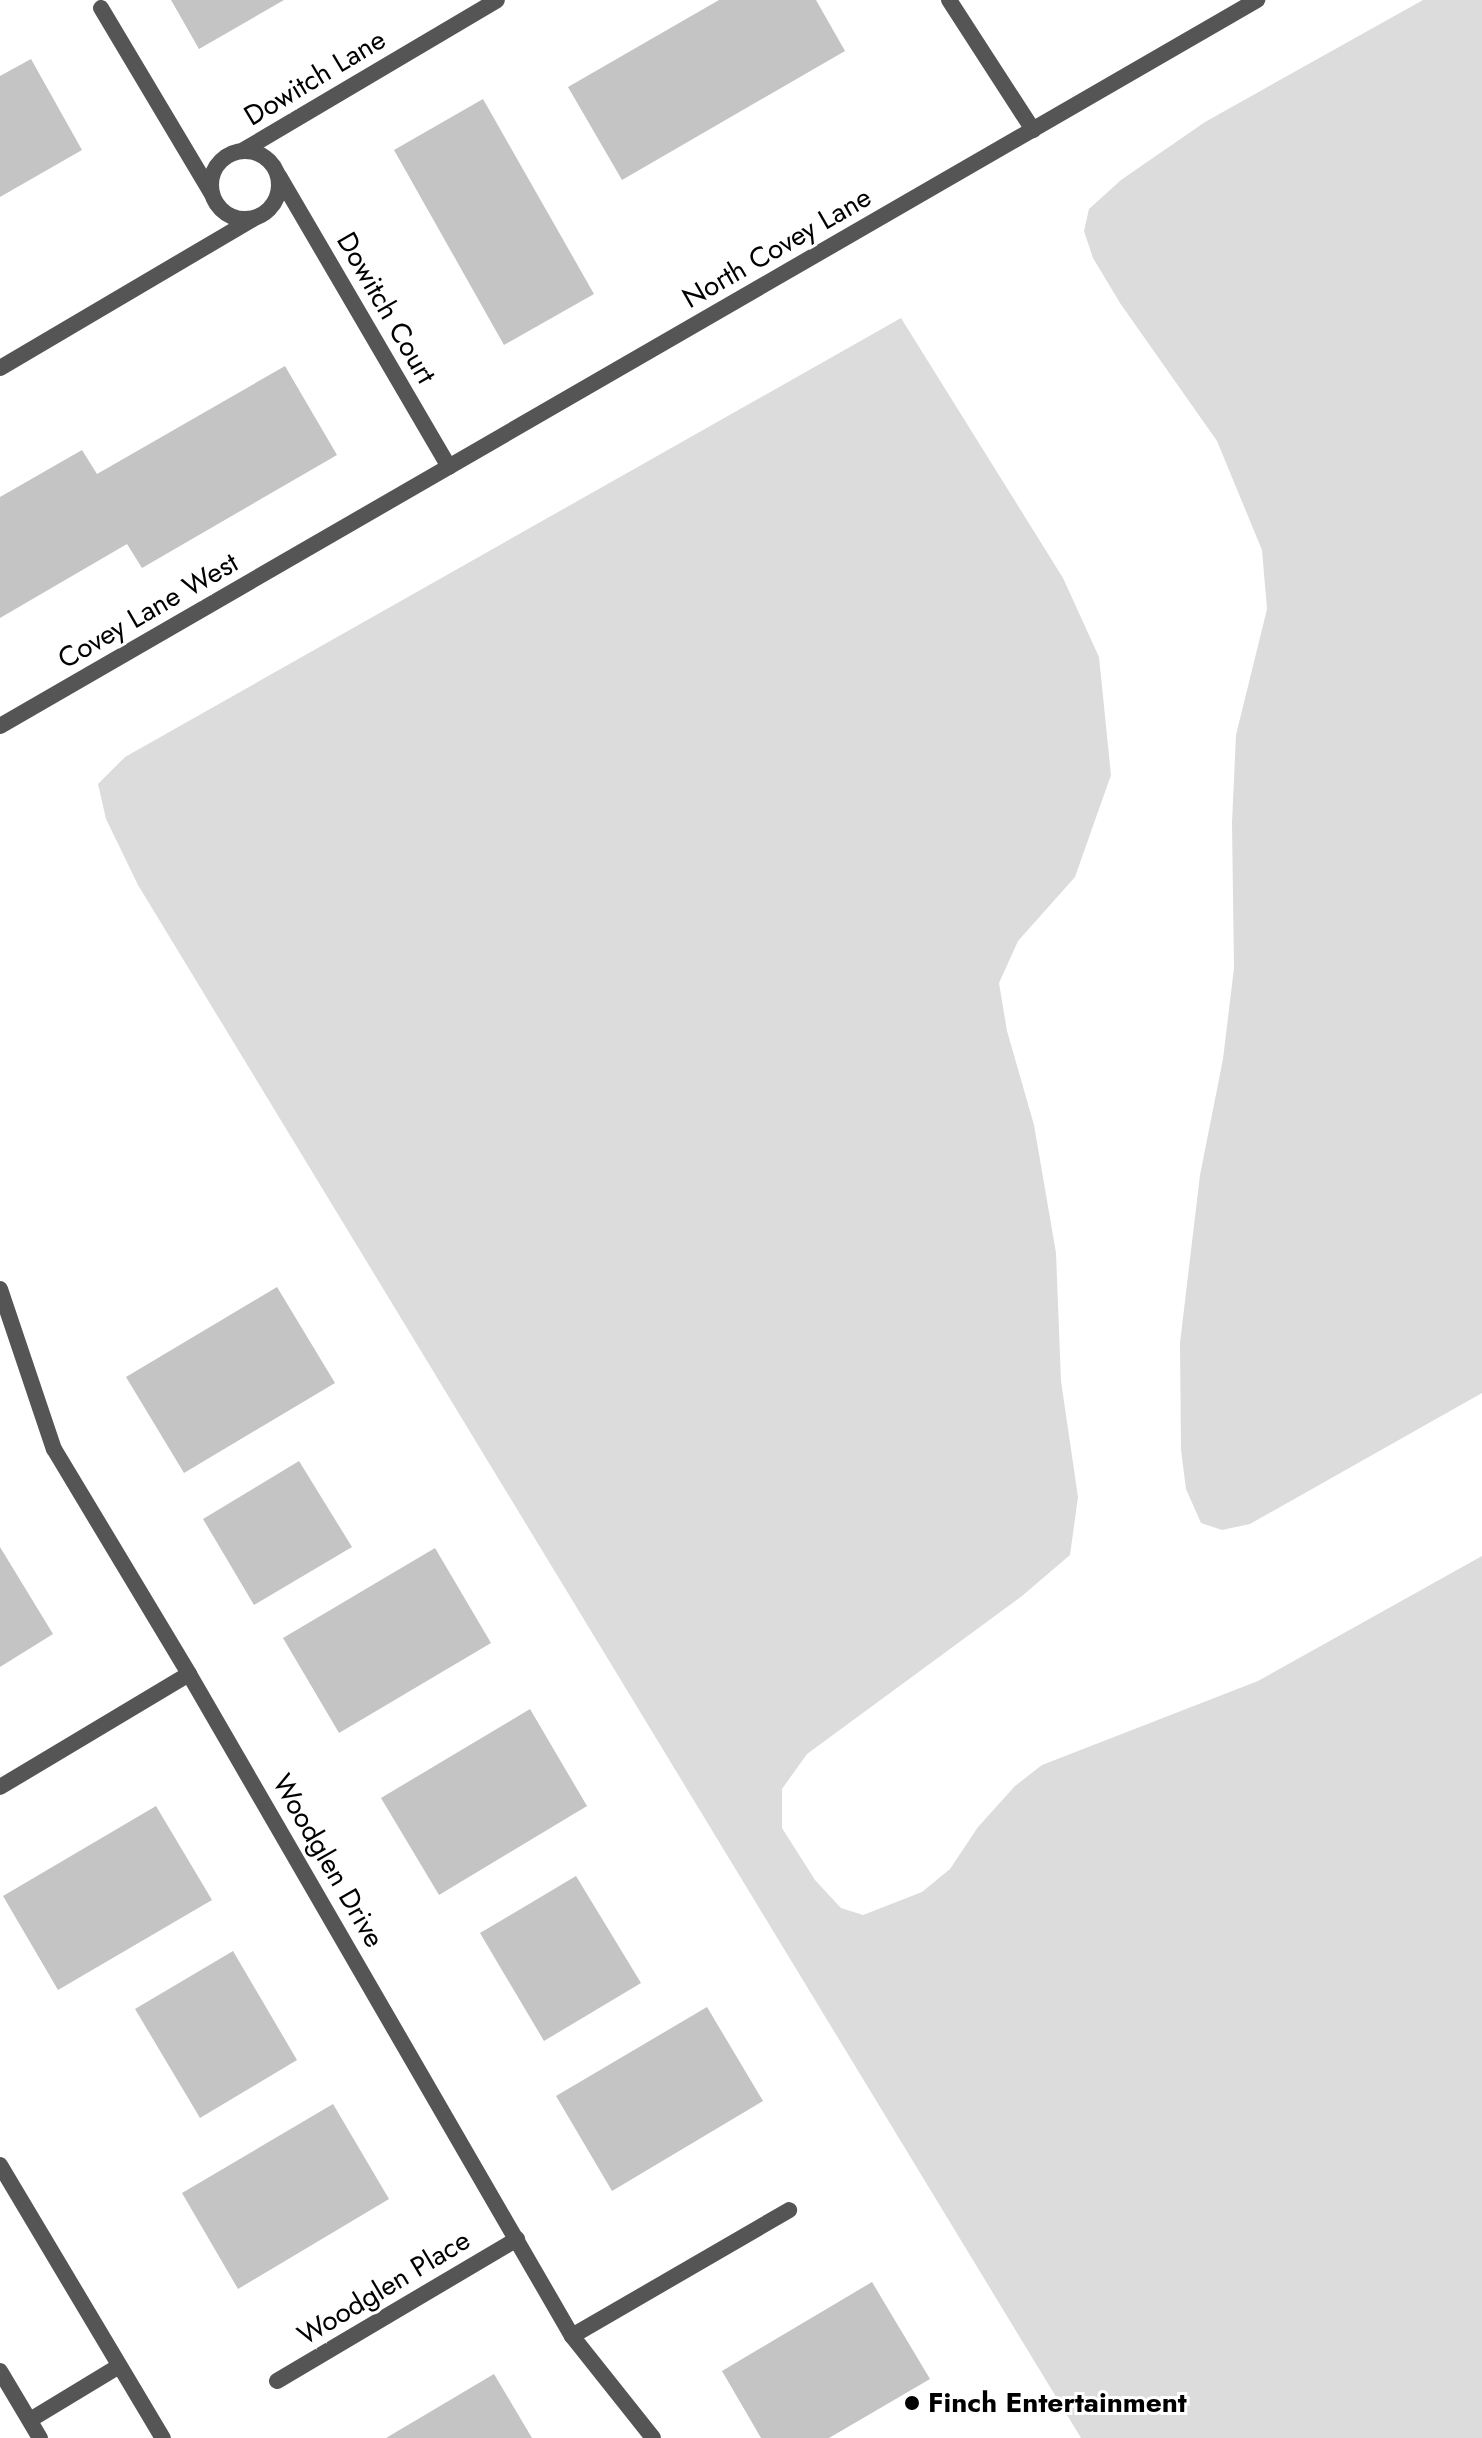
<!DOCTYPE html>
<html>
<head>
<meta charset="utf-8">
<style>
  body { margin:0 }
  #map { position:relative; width:1482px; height:2438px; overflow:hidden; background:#fff; font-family:Jost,sans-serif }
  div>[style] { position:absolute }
  .green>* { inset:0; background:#dcdcdc }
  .building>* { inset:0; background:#c4c4c4 }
  .service>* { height:16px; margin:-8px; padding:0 8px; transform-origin:8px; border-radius:8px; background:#555 }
  .minor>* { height:16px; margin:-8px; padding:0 8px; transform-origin:8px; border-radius:8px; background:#555 }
  .minor>.ring { margin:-8px; padding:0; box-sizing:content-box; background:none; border:16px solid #555; border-radius:50% }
  .dots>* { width:22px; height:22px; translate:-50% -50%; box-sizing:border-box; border:4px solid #fff; border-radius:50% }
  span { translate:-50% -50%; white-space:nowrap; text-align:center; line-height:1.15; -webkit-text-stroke:6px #fff; paint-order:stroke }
  .street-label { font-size:28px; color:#000 }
  .poi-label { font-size:28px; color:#000; font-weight:700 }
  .left { translate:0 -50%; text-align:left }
</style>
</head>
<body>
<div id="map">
  <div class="green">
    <div style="clip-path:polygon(1423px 0,1482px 0,1482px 1393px,1250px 1524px,1222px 1530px,1201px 1523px,1186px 1489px,1181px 1450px,1180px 1343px,1200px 1175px,1223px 1059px,1234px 968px,1232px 823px,1236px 735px,1267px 609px,1262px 550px,1217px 441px,1120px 303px,1093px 258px,1084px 231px,1089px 209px,1121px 180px,1205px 122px)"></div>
    <div style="clip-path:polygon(901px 318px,1063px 578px,1099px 657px,1111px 775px,1075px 877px,1018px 941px,999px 983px,1007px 1031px,1034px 1125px,1056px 1253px,1061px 1381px,1078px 1497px,1070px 1555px,1022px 1596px,807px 1754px,782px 1789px,782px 1828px,815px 1880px,841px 1908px,863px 1915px,922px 1892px,950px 1869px,978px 1827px,1015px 1786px,1042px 1765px,1258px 1681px,1482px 1556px,1482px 2438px,1081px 2438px,138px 885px,106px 819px,98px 784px,125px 757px)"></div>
  </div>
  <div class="building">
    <div style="clip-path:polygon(171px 0,284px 0,199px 49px)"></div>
    <div style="clip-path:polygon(719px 0,816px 0,845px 51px,622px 180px,568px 87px)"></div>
    <div style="clip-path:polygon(31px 59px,82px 150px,0 197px,0 76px)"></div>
    <div style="clip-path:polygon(483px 99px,594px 294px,504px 345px,394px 150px)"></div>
    <div style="clip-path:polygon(285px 366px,337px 455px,142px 568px,127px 544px,0 618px,0 497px,82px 450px,97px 474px)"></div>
    <div style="clip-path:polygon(277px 1287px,335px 1383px,184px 1473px,126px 1377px)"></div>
    <div style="clip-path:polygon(299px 1461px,352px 1547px,254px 1605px,203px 1519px)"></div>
    <div style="clip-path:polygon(0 1547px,53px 1634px,0 1667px)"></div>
    <div style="clip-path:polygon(435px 1548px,491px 1643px,339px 1733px,283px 1638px)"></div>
    <div style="clip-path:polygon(530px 1709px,587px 1806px,439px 1895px,381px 1798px)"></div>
    <div style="clip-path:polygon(156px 1806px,212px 1900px,58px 1990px,3px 1896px)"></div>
    <div style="clip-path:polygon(576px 1876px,641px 1983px,544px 2041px,480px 1933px)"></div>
    <div style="clip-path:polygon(233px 1951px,297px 2060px,200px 2118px,135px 2009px)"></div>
    <div style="clip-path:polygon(707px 2007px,763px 2101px,612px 2191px,556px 2096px)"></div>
    <div style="clip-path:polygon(333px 2104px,389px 2199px,238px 2289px,182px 2193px)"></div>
    <div style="clip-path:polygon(872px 2282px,930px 2379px,829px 2438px,761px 2438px,722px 2371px)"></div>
    <div style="clip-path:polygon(494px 2374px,532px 2438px,386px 2438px)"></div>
  </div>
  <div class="service">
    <div style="left:0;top:2165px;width:318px;rotate:59.2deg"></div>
    <div style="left:0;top:2371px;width:78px;rotate:59.2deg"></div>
    <div style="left:30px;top:2420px;width:104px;rotate:-31.2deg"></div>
  </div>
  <div class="minor">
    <div style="left:949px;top:0;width:155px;rotate:57.1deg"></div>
    <div style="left:101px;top:8px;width:217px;rotate:59.2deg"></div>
    <div class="ring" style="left:211px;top:151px;width:52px;height:52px"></div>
    <div style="left:242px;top:151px;width:296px;rotate:-30.6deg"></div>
    <div style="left:279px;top:176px;width:337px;rotate:59.7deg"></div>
    <div style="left:0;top:368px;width:294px;rotate:-30.5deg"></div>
    <div style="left:0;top:726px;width:1452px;rotate:-30.01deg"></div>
    <div style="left:0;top:1289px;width:169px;rotate:71.4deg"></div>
    <div style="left:54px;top:1449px;width:262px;rotate:59deg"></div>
    <div style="left:189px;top:1674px;width:765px;rotate:59.95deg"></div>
    <div style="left:572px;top:2336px;width:130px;rotate:51.5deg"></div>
    <div style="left:0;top:1787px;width:220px;rotate:-30.9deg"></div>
    <div style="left:572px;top:2336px;width:251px;rotate:-30.1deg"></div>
    <div style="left:277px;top:2381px;width:279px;rotate:-30.6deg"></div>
  </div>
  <div class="dots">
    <div style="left:912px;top:2403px;background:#000"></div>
  </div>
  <div class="street-label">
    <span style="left:315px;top:78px;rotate:-31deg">Dowitch Lane</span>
    <span style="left:777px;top:248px;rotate:-30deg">North Covey Lane</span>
    <span style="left:386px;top:308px;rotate:60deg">Dowitch Court</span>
    <span style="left:148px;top:611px;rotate:-30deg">Covey Lane West</span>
    <span style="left:328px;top:1861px;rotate:60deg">Woodglen Drive</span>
    <span style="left:384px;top:2288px;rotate:-31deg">Woodglen Place</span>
  </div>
  <div class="poi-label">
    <span class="left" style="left:928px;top:2403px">Finch Entertainment</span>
  </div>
</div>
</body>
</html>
